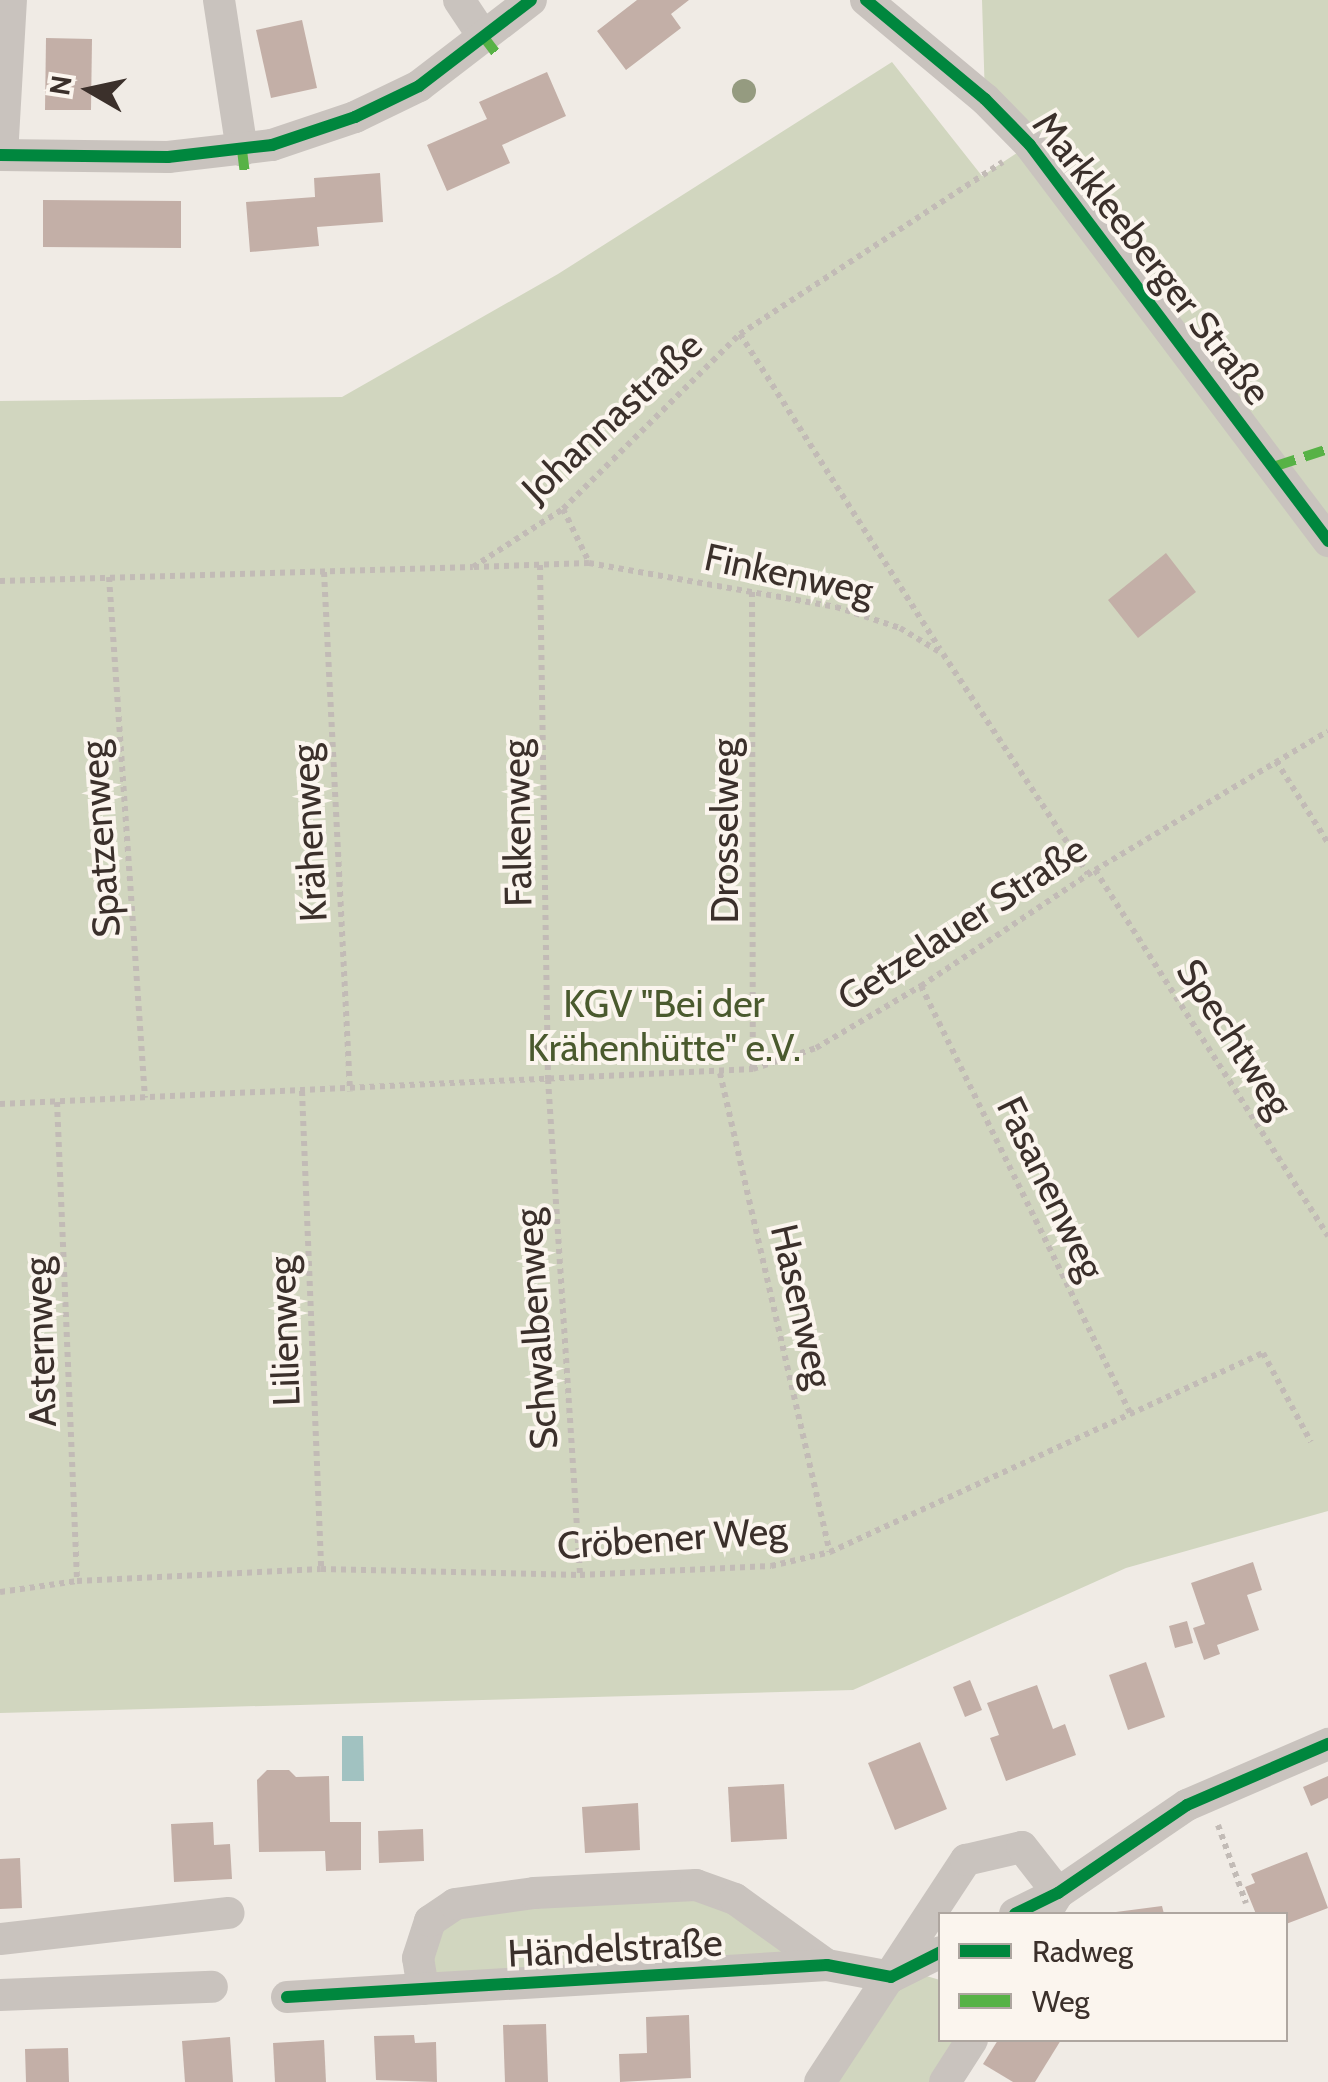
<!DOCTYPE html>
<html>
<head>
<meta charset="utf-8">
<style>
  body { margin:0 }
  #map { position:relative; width:1328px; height:2082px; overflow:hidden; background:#f0ebe5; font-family:Cabin,sans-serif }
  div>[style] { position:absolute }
  .green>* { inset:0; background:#d1d6bf }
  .water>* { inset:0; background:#a1c2c1 }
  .building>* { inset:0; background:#c3afa7 }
  .path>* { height:6px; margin-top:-3px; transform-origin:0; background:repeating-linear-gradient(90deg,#c2bbb6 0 5px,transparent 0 10px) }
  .minor>* { height:32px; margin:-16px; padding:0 16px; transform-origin:16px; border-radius:16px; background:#c9c3be }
  .quiet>* { height:10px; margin-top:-5px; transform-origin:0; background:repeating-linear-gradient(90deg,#57b246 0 20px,transparent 0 30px) }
  .cycleway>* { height:12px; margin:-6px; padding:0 6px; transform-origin:6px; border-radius:6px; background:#00873e }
  .trees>* { width:24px; height:24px; margin:-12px; border-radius:50%; background:#959b80 }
  span { translate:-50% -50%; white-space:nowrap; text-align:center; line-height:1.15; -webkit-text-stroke:8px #fbf5ee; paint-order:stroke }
  .street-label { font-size:38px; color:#3b302b }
  .park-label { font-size:38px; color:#4a5a2e }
  .legend { position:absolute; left:938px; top:1912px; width:350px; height:130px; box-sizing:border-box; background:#fbf5ee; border:2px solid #aea6a0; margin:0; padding:12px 18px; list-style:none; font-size:30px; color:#3b302b }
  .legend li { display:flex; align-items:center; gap:20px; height:50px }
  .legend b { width:50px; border:2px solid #aea6a0 }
  .north { position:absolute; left:40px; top:40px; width:100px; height:100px; -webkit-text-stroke:8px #fbf5ee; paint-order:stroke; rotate:279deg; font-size:28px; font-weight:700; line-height:40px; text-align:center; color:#3b302b }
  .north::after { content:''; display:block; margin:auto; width:35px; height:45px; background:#3b302b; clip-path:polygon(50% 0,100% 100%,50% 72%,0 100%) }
</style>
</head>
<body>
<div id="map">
  <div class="green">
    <div style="clip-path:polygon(982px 0,1328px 0,1328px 1511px,1126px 1568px,853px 1690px,0 1713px,0 401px,342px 397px,558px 274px,892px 62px,982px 176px,1029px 145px,985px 99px)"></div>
    <div style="clip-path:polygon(696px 1885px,827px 1965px,423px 1989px,430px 1921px)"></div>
    <div style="clip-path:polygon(923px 1975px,940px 1980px,941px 2040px,972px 2040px,945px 2082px,820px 2082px,891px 1977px)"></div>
  </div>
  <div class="water">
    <div style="clip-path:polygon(342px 1736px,363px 1736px,364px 1781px,342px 1781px)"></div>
  </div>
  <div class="building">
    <div style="clip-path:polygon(637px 0,689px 0,671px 14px,681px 28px,626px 70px,597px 31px)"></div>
    <div style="clip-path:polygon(302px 20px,317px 88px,271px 98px,256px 30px)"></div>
    <div style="clip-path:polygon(46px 38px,92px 39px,91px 110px,45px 110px)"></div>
    <div style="clip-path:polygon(547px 72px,566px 116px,502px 145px,510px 163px,447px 191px,427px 145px,487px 119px,479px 102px)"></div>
    <div style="clip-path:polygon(380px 173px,383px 222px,317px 227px,319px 246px,250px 252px,246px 202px,315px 197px,314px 178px)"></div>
    <div style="clip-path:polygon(43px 200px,181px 201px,181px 248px,43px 247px)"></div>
    <div style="clip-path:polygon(1166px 553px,1196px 592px,1138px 638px,1108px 600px)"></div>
    <div style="clip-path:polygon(1253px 1562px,1262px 1590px,1247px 1595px,1259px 1630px,1217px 1645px,1220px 1654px,1204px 1660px,1193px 1628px,1205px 1624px,1191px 1583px)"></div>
    <div style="clip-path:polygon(1187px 1621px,1193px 1643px,1175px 1648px,1169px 1626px)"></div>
    <div style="clip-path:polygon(1146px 1662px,1165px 1717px,1128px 1730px,1109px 1675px)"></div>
    <div style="clip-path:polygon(970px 1680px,982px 1710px,965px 1717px,953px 1687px)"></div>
    <div style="clip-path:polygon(1037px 1685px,1053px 1729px,1065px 1724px,1076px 1755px,1006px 1781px,990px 1738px,999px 1735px,987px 1703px)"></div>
    <div style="clip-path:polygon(920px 1742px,947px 1809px,895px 1830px,868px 1763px)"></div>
    <div style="clip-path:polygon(267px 1770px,289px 1770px,296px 1777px,329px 1776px,330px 1822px,361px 1822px,361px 1870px,326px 1871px,325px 1851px,259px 1852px,257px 1780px)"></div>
    <div style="clip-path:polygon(1328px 1776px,1328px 1798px,1311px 1806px,1303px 1787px)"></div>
    <div style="clip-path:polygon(784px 1784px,787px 1839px,731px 1842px,728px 1787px)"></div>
    <div style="clip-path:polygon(638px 1803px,640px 1850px,585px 1853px,582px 1807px)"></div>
    <div style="clip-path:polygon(213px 1822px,214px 1845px,230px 1844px,232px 1879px,174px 1882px,171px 1824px)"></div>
    <div style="clip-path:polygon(423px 1829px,424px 1861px,379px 1863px,378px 1831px)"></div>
    <div style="clip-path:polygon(1307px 1852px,1328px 1908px,1286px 1924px,1286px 1914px,1256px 1914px,1245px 1887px,1255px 1883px,1251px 1874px)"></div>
    <div style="clip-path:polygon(20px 1858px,22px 1908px,0 1909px,0 1859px)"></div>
    <div style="clip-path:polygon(1162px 1906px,1164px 1914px,1116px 1914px,1116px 1912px)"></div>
    <div style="clip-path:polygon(689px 2015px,691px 2078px,620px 2082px,619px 2054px,647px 2053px,646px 2017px)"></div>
    <div style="clip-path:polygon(546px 2024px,548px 2082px,505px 2082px,503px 2025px)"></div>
    <div style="clip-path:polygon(414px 2035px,415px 2043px,436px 2042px,437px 2082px,376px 2080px,374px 2036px)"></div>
    <div style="clip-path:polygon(230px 2037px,233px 2082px,185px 2082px,182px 2041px)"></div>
    <div style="clip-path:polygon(324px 2040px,326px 2082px,275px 2082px,273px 2043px)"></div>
    <div style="clip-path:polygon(998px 2040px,1061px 2040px,1035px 2082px,1013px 2082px,983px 2064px)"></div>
    <div style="clip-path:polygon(68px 2048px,69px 2082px,26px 2082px,25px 2049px)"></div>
  </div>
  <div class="path">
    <div style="left:740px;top:334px;width:373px;rotate:57.6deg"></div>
    <div style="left:563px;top:509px;width:59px;rotate:63.9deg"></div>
    <div style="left:540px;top:565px;width:514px;rotate:89.11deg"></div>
    <div style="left:548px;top:1079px;width:497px;rotate:86.3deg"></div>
    <div style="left:474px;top:567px;width:115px;rotate:-2deg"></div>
    <div style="left:589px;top:563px;width:251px;rotate:10.1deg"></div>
    <div style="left:836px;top:607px;width:67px;rotate:18.2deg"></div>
    <div style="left:900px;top:628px;width:50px;rotate:31.2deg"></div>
    <div style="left:943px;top:654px;width:263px;rotate:56.6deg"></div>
    <div style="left:324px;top:572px;width:520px;rotate:87.13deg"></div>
    <div style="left:109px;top:577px;width:522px;rotate:86.05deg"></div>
    <div style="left:0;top:581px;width:473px;rotate:-1.7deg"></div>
    <div style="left:473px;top:567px;width:107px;rotate:-32.8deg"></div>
    <div style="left:563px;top:509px;width:249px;rotate:-44.7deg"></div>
    <div style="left:740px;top:334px;width:314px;rotate:-33.2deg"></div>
    <div style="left:752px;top:592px;width:477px;rotate:89.9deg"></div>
    <div style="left:1276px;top:761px;width:97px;rotate:57.6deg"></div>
    <div style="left:1095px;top:870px;width:434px;rotate:57.5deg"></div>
    <div style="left:921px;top:986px;width:478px;rotate:63.9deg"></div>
    <div style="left:720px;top:1073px;width:491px;rotate:77.1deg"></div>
    <div style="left:302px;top:1091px;width:478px;rotate:87.7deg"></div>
    <div style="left:57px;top:1102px;width:479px;rotate:87.6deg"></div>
    <div style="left:0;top:1104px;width:754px;rotate:-2.66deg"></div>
    <div style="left:753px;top:1069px;width:66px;rotate:-18.4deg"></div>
    <div style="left:816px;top:1048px;width:122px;rotate:-30.6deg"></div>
    <div style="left:921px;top:986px;width:209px;rotate:-33.7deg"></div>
    <div style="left:1095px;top:870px;width:271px;rotate:-30.8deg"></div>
    <div style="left:0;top:1592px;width:78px;rotate:-8.1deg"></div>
    <div style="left:77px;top:1581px;width:244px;rotate:-2.8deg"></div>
    <div style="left:321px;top:1569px;width:259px;rotate:1.3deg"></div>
    <div style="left:580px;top:1575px;width:191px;rotate:-2.7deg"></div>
    <div style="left:771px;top:1566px;width:61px;rotate:-13.3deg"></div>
    <div style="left:830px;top:1552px;width:477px;rotate:-24.7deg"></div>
    <div style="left:1263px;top:1353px;width:101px;rotate:61.7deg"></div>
    <div style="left:1218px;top:1825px;width:83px;rotate:70.3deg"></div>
  </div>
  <div class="minor">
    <div style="left:219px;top:0;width:152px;rotate:81.3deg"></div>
    <div style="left:459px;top:0;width:43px;rotate:56.3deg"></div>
    <div style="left:866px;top:0;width:155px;rotate:39.8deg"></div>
    <div style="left:985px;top:99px;width:64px;rotate:45.6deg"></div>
    <div style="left:1030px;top:145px;width:496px;rotate:53deg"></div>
    <div style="left:0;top:155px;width:168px;rotate:0.7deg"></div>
    <div style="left:168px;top:157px;width:105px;rotate:-6.6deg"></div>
    <div style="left:272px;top:145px;width:88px;rotate:-18.6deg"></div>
    <div style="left:355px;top:117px;width:71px;rotate:-25.8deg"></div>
    <div style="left:419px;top:86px;width:141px;rotate:-37.5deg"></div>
    <div style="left:2px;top:155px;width:155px;rotate:-86.7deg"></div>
    <div style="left:1015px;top:1914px;width:48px;rotate:-26deg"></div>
    <div style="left:1058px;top:1893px;width:156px;rotate:-34.3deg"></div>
    <div style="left:1187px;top:1805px;width:154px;rotate:-23.4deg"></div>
    <div style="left:0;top:1939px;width:230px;rotate:-6.5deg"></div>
    <div style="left:423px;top:1989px;width:31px;rotate:-99deg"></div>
    <div style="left:418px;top:1958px;width:39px;rotate:-72deg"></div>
    <div style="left:430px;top:1921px;width:30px;rotate:-34deg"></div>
    <div style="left:455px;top:1904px;width:80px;rotate:-7.9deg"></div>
    <div style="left:534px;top:1893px;width:162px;rotate:-2.8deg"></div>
    <div style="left:696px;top:1885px;width:41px;rotate:19.7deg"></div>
    <div style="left:735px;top:1899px;width:113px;rotate:35.7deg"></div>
    <div style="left:0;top:1995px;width:212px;rotate:-2.2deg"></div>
    <div style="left:287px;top:1997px;width:541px;rotate:-3.39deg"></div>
    <div style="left:827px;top:1965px;width:65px;rotate:10.6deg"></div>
    <div style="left:891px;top:1977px;width:56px;rotate:-26.6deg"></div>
    <div style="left:820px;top:2082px;width:266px;rotate:-56.7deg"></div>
    <div style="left:966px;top:1860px;width:57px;rotate:-13.1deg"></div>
    <div style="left:1022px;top:1847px;width:58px;rotate:52deg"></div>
    <div style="left:1058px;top:1893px;width:25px;rotate:122deg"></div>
    <div style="left:945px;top:2082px;width:50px;rotate:-57.3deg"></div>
  </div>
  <div class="quiet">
    <div style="left:483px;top:36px;width:26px;rotate:53deg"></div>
    <div style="left:242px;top:150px;width:24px;rotate:83deg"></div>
    <div style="left:1276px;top:466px;width:55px;rotate:-18.1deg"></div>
  </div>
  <div class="cycleway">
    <div style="left:866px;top:0;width:155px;rotate:39.8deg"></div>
    <div style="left:985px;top:99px;width:64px;rotate:45.6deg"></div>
    <div style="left:1030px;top:145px;width:496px;rotate:53deg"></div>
    <div style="left:0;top:155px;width:168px;rotate:0.7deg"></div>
    <div style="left:168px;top:157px;width:105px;rotate:-6.6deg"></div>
    <div style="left:272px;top:145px;width:88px;rotate:-18.6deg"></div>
    <div style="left:355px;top:117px;width:71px;rotate:-25.8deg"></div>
    <div style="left:419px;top:86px;width:141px;rotate:-37.5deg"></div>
    <div style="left:1015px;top:1914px;width:48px;rotate:-26deg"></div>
    <div style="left:1058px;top:1893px;width:156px;rotate:-34.3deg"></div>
    <div style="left:1187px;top:1805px;width:154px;rotate:-23.4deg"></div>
    <div style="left:287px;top:1997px;width:541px;rotate:-3.39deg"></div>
    <div style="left:827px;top:1965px;width:65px;rotate:10.6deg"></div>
    <div style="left:891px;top:1977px;width:56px;rotate:-26.6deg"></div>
  </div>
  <div class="trees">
    <div style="left:744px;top:91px"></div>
  </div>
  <div class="street-label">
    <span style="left:1152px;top:258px;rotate:52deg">Markkleeberger Straße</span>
    <span style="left:612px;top:417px;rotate:-43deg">Johannastraße</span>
    <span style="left:789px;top:574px;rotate:12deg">Finkenweg</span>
    <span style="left:517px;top:823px;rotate:-91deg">Falkenweg</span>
    <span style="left:725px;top:831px;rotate:-90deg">Drosselweg</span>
    <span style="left:309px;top:833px;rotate:-93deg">Krähenweg</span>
    <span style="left:100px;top:839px;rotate:-94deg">Spatzenweg</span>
    <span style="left:962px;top:923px;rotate:-33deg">Getzelauer Straße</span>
    <span style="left:1235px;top:1038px;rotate:57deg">Spechtweg</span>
    <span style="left:1051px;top:1188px;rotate:64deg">Fasanenweg</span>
    <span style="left:802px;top:1306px;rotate:77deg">Hasenweg</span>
    <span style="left:536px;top:1329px;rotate:-94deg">Schwalbenweg</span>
    <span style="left:284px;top:1331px;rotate:-92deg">Lilienweg</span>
    <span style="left:40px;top:1342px;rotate:-92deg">Asternweg</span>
    <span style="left:672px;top:1538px;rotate:-4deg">Cröbener Weg</span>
    <span style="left:615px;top:1948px;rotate:-3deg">Händelstraße</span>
  </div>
  <div class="park-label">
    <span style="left:664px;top:1026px">KGV "Bei der<br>Krähenhütte" e.V.</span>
  </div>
  <ul class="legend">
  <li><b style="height:12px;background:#00873e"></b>Radweg</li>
  <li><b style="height:12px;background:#57b246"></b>Weg</li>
  </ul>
  <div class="north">N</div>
</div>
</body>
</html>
